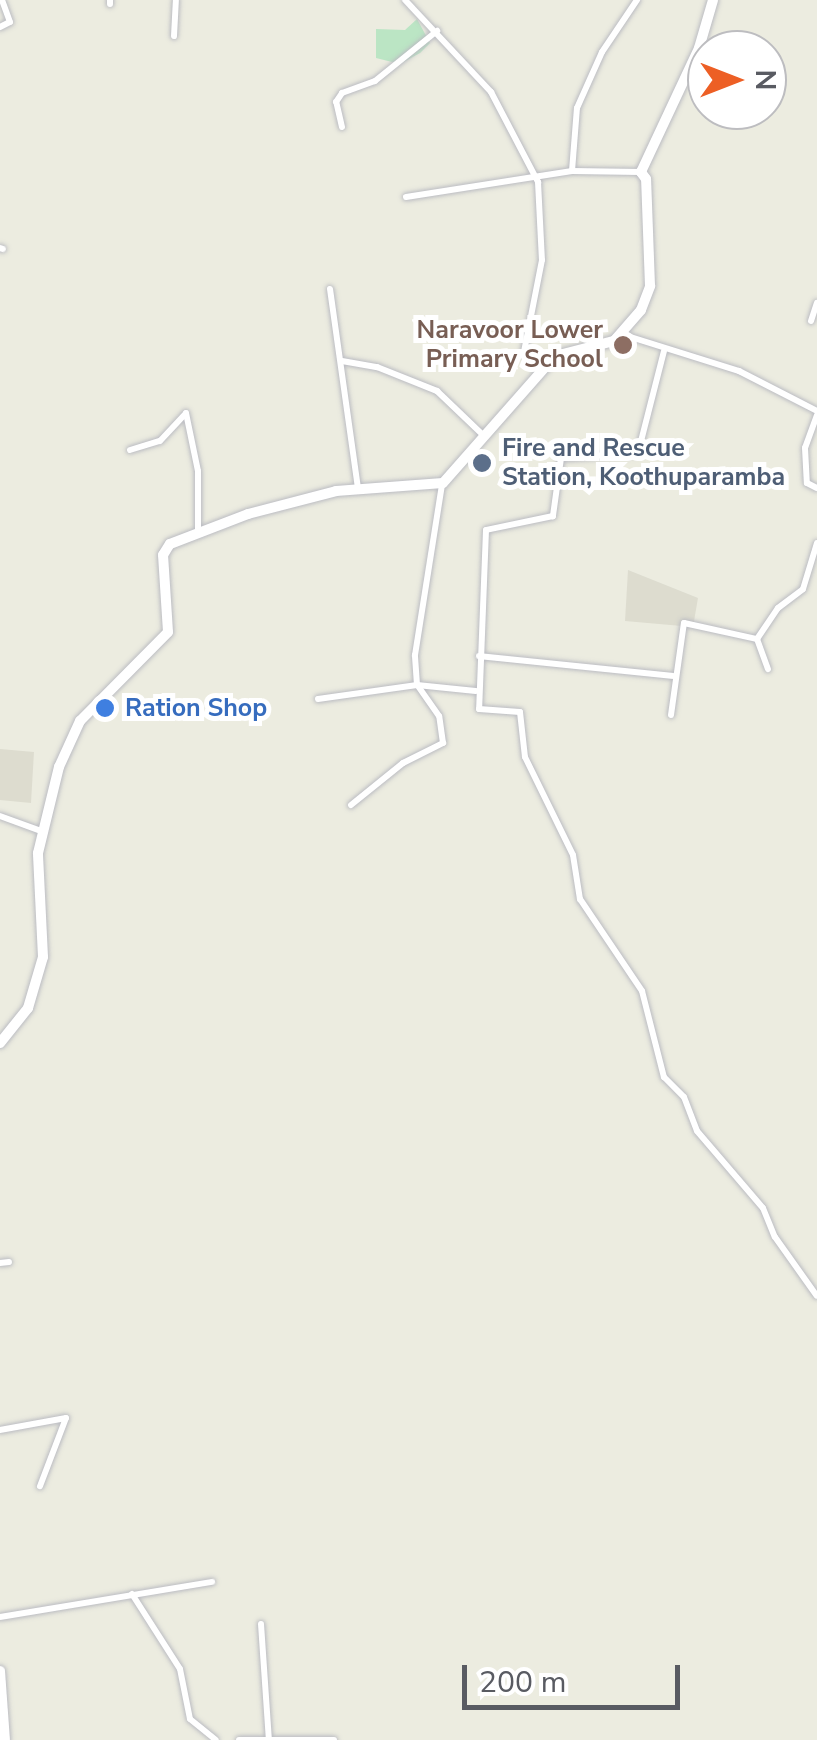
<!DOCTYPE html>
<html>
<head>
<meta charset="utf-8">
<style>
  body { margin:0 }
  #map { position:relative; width:817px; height:1740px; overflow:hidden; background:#ecece0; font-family:"Nunito Sans",sans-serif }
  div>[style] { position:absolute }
  .education>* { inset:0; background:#dddccf }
  .green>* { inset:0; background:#bbe5c4 }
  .roads { filter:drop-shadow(0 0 2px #bbbcc2) drop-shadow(0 0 2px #bbbcc2) }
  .minor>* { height:6px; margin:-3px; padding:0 3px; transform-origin:3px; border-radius:3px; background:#fff }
  .secondary>* { height:10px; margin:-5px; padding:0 5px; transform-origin:5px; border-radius:5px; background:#fff }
  .dots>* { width:28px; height:28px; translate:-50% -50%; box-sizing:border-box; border:5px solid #fff; border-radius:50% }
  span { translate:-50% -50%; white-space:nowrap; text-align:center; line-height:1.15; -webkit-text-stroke:10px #fff; paint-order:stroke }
  .education-label { font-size:25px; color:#785e54; font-weight:700 }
  .right { translate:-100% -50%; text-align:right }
  .service-label { font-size:25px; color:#4e5e75; font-weight:700 }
  .left { translate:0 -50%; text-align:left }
  .shop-label { font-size:25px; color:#366cbe; font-weight:700 }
  .north { position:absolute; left:687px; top:30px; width:100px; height:100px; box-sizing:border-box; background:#fff; border:2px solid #bdbdc0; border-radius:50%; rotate:90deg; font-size:28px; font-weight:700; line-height:40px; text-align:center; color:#595b62 }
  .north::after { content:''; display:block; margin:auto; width:35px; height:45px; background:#ed5f25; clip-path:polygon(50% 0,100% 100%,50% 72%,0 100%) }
  .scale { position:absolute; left:462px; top:1665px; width:218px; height:45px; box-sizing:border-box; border:5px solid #595b62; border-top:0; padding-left:12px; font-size:30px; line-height:35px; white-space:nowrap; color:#595b62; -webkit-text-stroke:8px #fff; paint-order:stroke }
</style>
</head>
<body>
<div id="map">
  <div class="education">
    <div style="clip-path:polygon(628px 570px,698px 598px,693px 627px,625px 621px)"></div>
    <div style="clip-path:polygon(0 749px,34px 752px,31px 803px,0 800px)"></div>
  </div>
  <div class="green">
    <div style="clip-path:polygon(417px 19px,430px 43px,420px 53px,400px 64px,376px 58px,376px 29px,405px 30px)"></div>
  </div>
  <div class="roads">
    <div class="minor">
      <div style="left:110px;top:0;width:4px;rotate:90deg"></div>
      <div style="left:405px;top:0;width:126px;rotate:46.9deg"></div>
      <div style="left:491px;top:92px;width:102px;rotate:62.4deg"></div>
      <div style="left:538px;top:182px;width:78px;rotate:87.1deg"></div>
      <div style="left:542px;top:260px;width:94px;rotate:101.1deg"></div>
      <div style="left:524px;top:352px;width:24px;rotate:52deg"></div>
      <div style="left:0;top:27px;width:11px;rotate:-27deg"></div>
      <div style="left:10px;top:22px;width:23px;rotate:-110deg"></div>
      <div style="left:174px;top:36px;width:36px;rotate:-87deg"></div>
      <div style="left:342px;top:127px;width:26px;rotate:-103deg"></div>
      <div style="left:336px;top:102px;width:11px;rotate:-56deg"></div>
      <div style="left:342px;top:93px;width:35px;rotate:-20deg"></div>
      <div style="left:375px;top:81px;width:80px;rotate:-38.9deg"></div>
      <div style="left:572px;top:171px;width:69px;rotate:0.8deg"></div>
      <div style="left:406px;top:197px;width:168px;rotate:-8.9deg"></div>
      <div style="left:572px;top:171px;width:63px;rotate:-85.5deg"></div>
      <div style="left:577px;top:108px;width:61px;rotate:-65.9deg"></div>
      <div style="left:602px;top:52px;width:63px;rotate:-56.1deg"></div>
      <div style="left:0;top:248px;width:3px;rotate:18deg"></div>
      <div style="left:330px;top:289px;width:200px;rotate:82deg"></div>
      <div style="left:811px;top:321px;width:19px;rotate:-72deg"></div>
      <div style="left:621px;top:334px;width:124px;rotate:17.4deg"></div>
      <div style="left:739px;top:371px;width:88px;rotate:27.1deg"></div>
      <div style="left:664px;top:351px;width:105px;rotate:104.3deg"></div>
      <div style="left:638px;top:453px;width:77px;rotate:176.3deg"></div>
      <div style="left:561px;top:458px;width:59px;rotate:97.9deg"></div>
      <div style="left:553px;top:516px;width:68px;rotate:168.2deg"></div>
      <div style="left:486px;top:530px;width:179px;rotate:92.2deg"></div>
      <div style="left:479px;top:709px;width:41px;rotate:4.2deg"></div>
      <div style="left:520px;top:712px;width:45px;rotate:83.7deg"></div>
      <div style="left:525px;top:757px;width:109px;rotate:63.9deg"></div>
      <div style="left:573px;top:855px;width:45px;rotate:81deg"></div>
      <div style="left:580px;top:899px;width:111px;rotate:56deg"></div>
      <div style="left:642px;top:991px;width:89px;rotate:75.7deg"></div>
      <div style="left:664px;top:1077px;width:28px;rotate:45deg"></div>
      <div style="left:684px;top:1097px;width:36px;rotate:69deg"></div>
      <div style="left:697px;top:1131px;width:101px;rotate:49.4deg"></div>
      <div style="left:763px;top:1208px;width:31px;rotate:68deg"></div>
      <div style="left:775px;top:1237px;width:72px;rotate:54.6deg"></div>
      <div style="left:342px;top:361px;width:36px;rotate:10deg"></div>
      <div style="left:377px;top:367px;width:65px;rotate:21.8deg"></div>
      <div style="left:437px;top:391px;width:62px;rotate:43.7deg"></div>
      <div style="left:817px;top:415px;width:35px;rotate:110deg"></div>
      <div style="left:805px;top:448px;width:35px;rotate:87deg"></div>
      <div style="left:807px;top:483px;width:11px;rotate:27deg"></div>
      <div style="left:130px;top:450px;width:31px;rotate:-17deg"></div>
      <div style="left:160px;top:441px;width:38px;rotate:-47deg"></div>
      <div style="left:186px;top:413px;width:59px;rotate:78.3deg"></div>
      <div style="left:198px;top:471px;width:61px;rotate:90deg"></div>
      <div style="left:757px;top:639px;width:37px;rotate:-56deg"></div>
      <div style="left:778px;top:608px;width:31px;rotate:-37deg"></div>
      <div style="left:803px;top:589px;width:48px;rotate:-73.1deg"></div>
      <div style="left:757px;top:639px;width:32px;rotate:70deg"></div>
      <div style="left:479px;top:656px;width:195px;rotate:5.9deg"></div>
      <div style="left:318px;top:699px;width:100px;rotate:-8deg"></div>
      <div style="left:417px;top:685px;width:59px;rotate:5.8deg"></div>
      <div style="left:671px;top:715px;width:93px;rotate:-82deg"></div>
      <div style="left:684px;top:623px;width:75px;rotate:12.4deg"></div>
      <div style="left:351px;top:805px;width:67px;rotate:-38.9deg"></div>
      <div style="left:403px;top:763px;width:45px;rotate:-26.6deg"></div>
      <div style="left:443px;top:743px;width:27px;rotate:-98deg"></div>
      <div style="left:439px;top:716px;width:38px;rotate:-125deg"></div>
      <div style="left:417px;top:685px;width:30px;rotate:-94deg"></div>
      <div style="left:415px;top:655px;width:173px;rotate:-81deg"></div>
      <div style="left:0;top:816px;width:44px;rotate:20.1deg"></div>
      <div style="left:0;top:1263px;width:9px;rotate:-6deg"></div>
      <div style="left:0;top:1430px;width:67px;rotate:-10.3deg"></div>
      <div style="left:66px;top:1418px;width:73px;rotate:110.9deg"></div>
      <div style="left:132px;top:1594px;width:89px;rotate:57.4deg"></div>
      <div style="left:180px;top:1669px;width:51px;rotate:78.7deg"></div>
      <div style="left:190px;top:1719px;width:33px;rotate:39deg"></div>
      <div style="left:0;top:1617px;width:215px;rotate:-9.4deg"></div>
      <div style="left:261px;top:1624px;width:116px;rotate:86.1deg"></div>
      <div style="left:239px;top:1740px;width:95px"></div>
    </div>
    <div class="secondary">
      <div style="left:0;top:1043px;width:45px;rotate:-51.3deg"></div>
      <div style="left:28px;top:1008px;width:53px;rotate:-73.6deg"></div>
      <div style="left:43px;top:957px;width:104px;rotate:-92.8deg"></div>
      <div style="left:38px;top:853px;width:89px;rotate:-76.3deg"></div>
      <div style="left:59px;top:767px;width:51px;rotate:-65.5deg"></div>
      <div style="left:80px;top:721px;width:125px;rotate:-45.3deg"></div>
      <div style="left:168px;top:632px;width:77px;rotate:-93.7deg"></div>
      <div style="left:163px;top:555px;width:13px;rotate:-58deg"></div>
      <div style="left:170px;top:544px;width:84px;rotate:-21deg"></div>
      <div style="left:248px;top:514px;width:91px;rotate:-14.6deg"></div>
      <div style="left:336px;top:491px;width:107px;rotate:-4.3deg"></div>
      <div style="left:443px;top:483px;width:169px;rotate:-48.6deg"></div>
      <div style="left:555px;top:356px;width:61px;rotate:-14.3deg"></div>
      <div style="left:614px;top:341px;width:41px;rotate:-48.9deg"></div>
      <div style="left:641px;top:310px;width:26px;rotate:-69deg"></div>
      <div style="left:650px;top:286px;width:107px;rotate:-92.1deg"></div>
      <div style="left:646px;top:179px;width:9px;rotate:-126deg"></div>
      <div style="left:641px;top:172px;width:137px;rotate:-64.9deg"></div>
      <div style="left:699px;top:48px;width:50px;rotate:-73.7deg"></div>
      <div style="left:0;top:1671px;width:69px;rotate:85.9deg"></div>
    </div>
  </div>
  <div class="dots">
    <div style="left:623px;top:345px;background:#8d6e63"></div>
    <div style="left:482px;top:463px;background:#5c6f8a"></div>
    <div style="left:105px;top:708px;background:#3f7fe0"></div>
  </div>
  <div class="education-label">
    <span class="right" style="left:603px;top:345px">Naravoor Lower<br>Primary School</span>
  </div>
  <div class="service-label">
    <span class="left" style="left:502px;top:463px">Fire and Rescue<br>Station, Koothuparamba</span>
  </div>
  <div class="shop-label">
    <span class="left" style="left:125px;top:708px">Ration Shop</span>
  </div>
  <div class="north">N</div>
  <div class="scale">200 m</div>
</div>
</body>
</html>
